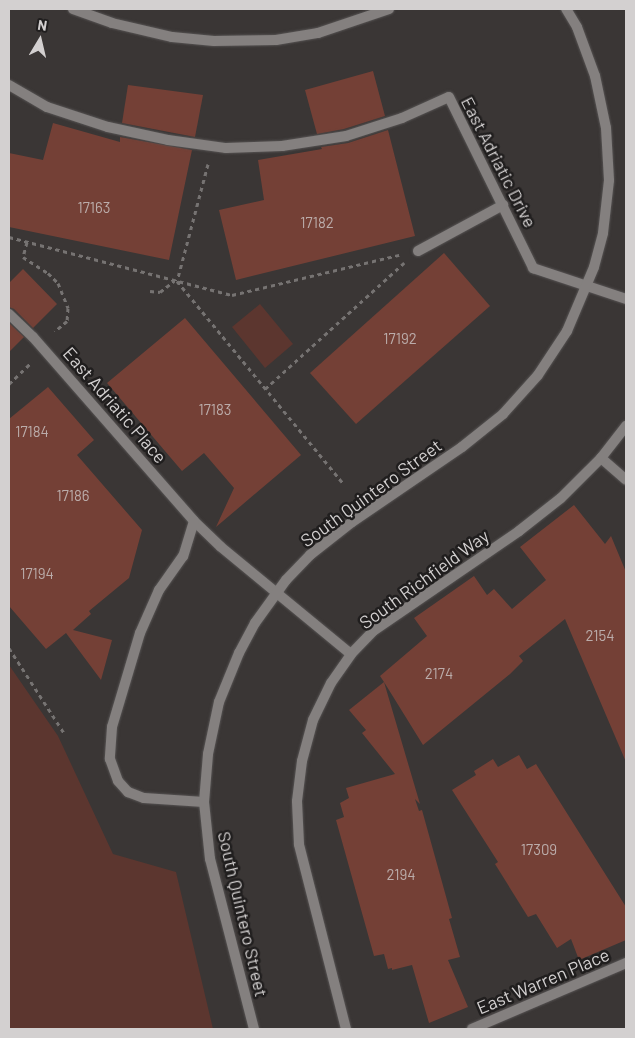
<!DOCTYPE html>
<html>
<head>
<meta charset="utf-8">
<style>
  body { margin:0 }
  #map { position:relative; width:635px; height:1038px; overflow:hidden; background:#3a3635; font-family:Barlow,sans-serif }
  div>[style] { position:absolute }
  .green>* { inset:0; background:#5c362f }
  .building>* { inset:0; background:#744036 }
  .path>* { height:3px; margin-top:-1.5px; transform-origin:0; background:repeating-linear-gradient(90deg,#767372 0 4px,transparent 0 8px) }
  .roads { filter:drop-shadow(0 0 1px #565353) drop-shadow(0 0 1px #565353) }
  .service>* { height:10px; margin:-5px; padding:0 5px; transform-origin:5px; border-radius:5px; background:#84807f }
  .tertiary>* { height:10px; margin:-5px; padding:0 5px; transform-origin:5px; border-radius:5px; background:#84807f }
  span { translate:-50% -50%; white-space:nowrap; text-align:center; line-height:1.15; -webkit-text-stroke:5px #201e1e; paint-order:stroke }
  .number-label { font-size:15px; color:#bbacaa }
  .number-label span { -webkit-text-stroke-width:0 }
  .street-label { font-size:18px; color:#d3d0d0 }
  .frame { position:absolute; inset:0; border:10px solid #d3d0d0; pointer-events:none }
  .north { position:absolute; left:15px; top:15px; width:50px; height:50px; -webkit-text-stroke:4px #201e1e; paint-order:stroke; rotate:9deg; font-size:14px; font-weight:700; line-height:20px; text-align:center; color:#d3d0d0 }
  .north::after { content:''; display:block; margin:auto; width:18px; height:22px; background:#d3d0d0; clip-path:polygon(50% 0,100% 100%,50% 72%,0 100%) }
</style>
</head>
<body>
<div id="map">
  <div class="green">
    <div style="clip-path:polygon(260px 304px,293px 344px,265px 368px,232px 327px)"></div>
    <div style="clip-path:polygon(9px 665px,58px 736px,113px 854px,176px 872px,213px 1029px,9px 1029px)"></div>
  </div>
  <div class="building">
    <div style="clip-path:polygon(373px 71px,385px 116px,344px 129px,317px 134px,305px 90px)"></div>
    <div style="clip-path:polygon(128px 85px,203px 95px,195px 137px,122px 123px)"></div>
    <div style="clip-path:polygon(53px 123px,120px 142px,120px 137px,192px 150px,169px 260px,9px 227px,9px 153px,43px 160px)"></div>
    <div style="clip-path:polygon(388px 130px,415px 236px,236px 280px,219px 210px,264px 200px,258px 160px,322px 149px,321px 147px,348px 143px)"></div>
    <div style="clip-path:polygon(444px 253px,490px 306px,356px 424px,310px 373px)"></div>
    <div style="clip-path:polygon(23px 269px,57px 304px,33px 328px,14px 309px,9px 307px,9px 283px)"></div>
    <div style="clip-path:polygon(185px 318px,301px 455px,216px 527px,234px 488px,204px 453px,182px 471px,107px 383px)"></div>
    <div style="clip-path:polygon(9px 323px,24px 337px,9px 352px)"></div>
    <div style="clip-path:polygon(48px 387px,94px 440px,77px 455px,142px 530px,129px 578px,89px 611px,91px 614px,73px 630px,112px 640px,101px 680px,66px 633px,46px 649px,9px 606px,9px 419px)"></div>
    <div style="clip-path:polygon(574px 505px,605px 544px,611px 536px,626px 572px,626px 762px,565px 619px,519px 656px,523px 661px,510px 674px,423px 745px,384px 682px,420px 804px,415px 799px,419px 811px,422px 810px,452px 918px,449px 919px,460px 957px,448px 960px,468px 1007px,429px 1023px,412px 965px,392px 970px,392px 968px,388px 969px,384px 954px,374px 956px,336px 820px,344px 817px,340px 803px,349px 798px,346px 788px,395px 774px,362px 733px,366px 730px,349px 710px,384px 682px,380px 676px,427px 636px,414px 618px,474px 576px,487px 595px,494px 589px,512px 609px,546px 580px,520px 547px)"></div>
    <div style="clip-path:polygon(519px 755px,527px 769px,536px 764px,626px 907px,626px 940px,579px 960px,571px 939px,557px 948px,536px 914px,528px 917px,495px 864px,498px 862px,452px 790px,476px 775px,474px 771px,493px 759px,498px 767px)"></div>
  </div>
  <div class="path">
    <div style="left:208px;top:164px;width:121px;rotate:104.8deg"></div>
    <div style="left:177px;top:281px;width:261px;rotate:50.6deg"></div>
    <div style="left:9px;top:237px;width:230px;rotate:14.6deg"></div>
    <div style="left:232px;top:295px;width:172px;rotate:-13.5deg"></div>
    <div style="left:27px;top:242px;width:16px;rotate:105deg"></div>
    <div style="left:23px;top:257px;width:30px;rotate:33deg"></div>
    <div style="left:48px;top:273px;width:14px;rotate:45deg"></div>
    <div style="left:58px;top:283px;width:27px;rotate:68deg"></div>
    <div style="left:68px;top:308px;width:13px;rotate:94deg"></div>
    <div style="left:67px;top:321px;width:16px;rotate:140deg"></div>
    <div style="left:150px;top:291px;width:10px;rotate:6deg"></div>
    <div style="left:160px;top:292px;width:18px;rotate:-38deg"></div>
    <div style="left:9px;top:384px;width:29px;rotate:-44deg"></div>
    <div style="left:265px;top:389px;width:188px;rotate:-42.2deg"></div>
    <div style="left:9px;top:648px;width:101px;rotate:57.1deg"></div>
  </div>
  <div class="roads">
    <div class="service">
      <div style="left:9px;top:85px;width:44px;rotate:30.1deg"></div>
      <div style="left:47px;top:107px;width:64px;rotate:18.2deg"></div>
      <div style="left:108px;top:127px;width:61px;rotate:12.2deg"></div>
      <div style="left:168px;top:140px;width:59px;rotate:7.9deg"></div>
      <div style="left:226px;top:148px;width:56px;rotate:-2deg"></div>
      <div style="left:282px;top:146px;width:65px;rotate:-8.9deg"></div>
      <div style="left:346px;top:136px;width:59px;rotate:-17.8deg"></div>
      <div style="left:402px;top:118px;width:51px;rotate:-24.1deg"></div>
      <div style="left:449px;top:97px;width:191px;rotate:63.8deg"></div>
      <div style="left:533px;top:268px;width:98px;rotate:18.4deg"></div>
      <div style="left:418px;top:251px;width:97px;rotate:-28.4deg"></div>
      <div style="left:9px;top:314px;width:33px;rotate:44deg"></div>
      <div style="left:33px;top:337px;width:244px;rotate:48.8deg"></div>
      <div style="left:194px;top:521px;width:37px;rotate:44deg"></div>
      <div style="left:221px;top:547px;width:168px;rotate:39.5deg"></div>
      <div style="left:601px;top:458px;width:33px;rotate:41deg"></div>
      <div style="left:194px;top:521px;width:37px;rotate:107deg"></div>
      <div style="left:183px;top:556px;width:42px;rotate:125.2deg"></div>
      <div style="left:159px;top:590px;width:47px;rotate:113.8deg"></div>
      <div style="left:140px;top:633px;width:98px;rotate:106.6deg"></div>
      <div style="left:112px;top:727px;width:32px;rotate:94deg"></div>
      <div style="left:110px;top:759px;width:23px;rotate:70deg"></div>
      <div style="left:118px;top:781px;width:15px;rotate:48deg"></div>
      <div style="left:128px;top:792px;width:17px;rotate:21deg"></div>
      <div style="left:144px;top:798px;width:60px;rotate:3.8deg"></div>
      <div style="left:346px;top:1029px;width:191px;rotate:-104.3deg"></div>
      <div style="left:299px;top:844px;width:43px;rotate:-92.7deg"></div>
      <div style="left:297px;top:801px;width:40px;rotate:-82.9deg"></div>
      <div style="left:302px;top:761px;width:42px;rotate:-75deg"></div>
      <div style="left:313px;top:720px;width:41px;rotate:-64.1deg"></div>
      <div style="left:331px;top:683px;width:35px;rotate:-55deg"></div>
      <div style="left:351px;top:654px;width:32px;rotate:-46deg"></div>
      <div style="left:373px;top:631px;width:177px;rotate:-34.4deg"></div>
      <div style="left:519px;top:531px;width:53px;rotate:-38.2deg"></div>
      <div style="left:561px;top:498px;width:57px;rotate:-45deg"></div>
      <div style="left:601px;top:458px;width:41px;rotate:-52deg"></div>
      <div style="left:472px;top:1029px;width:168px;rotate:-23.2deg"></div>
    </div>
    <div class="tertiary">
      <div style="left:73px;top:9px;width:41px;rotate:19.7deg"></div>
      <div style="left:112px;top:23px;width:62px;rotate:13.1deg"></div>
      <div style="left:172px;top:37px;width:42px;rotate:5.4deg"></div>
      <div style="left:214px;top:41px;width:62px;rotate:-0.9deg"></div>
      <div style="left:276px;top:40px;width:43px;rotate:-9.5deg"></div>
      <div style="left:318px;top:33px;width:75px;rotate:-18.7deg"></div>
      <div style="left:254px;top:1029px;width:176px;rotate:-104.5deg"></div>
      <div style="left:210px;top:859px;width:57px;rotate:-96deg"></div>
      <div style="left:204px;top:802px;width:48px;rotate:-85.2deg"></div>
      <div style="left:208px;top:754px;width:53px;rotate:-78.1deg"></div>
      <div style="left:219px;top:702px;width:53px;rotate:-67.8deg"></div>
      <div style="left:239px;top:653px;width:34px;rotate:-62deg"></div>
      <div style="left:255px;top:623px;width:53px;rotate:-54.2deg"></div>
      <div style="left:286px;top:580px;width:35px;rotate:-46deg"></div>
      <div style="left:310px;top:555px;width:53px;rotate:-38.2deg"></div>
      <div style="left:352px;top:522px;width:133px;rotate:-34.3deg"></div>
      <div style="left:462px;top:447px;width:53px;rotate:-38.8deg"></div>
      <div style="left:503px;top:414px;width:52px;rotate:-48.1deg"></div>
      <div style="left:538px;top:375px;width:53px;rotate:-56.6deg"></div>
      <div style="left:567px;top:331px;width:69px;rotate:-67.1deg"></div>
      <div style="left:594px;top:267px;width:35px;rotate:-75deg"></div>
      <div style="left:603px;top:233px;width:53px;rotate:-83.5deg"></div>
      <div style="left:609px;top:180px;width:52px;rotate:-93.3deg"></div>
      <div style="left:606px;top:128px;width:53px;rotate:-101.9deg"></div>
      <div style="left:595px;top:76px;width:52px;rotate:-110.2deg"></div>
      <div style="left:577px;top:27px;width:21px;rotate:-121deg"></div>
    </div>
  </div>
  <div class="number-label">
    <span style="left:94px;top:208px">17163</span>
    <span style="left:317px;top:223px">17182</span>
    <span style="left:400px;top:339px">17192</span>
    <span style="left:215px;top:410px">17183</span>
    <span style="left:32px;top:432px">17184</span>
    <span style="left:73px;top:496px">17186</span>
    <span style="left:37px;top:574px">17194</span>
    <span style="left:600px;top:636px">2154</span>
    <span style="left:439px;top:674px">2174</span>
    <span style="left:539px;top:850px">17309</span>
    <span style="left:401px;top:875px">2194</span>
  </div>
  <div class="street-label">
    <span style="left:499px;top:162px;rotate:63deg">East Adriatic Drive</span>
    <span style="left:115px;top:405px;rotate:49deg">East Adriatic Place</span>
    <span style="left:371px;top:493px;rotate:-36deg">South Quintero Street</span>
    <span style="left:424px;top:579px;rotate:-36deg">South Richfield Way</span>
    <span style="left:243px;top:914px;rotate:77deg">South Quintero Street</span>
    <span style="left:543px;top:981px;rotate:-23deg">East Warren Place</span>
  </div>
  <div class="frame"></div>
  <div class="north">N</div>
</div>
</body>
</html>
